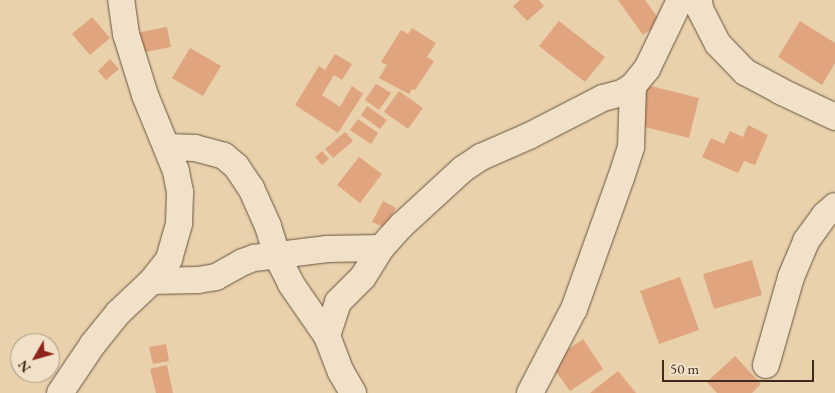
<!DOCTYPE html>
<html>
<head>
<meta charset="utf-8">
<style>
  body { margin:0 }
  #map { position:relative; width:835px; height:393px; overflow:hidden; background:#e8d1ab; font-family:"EB Garamond",serif }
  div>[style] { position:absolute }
  .building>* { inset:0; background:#e0a57e }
  .roads { filter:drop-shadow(0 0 1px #685440) drop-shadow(0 0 1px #685440) }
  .minor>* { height:26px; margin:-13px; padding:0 13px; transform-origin:13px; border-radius:13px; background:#f0e1c8 }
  span { translate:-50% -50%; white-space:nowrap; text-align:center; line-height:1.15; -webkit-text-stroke:4.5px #f0e1c8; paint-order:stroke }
  .north { position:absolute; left:10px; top:333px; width:50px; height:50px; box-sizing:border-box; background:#f0e1c8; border:1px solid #a99884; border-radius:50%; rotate:232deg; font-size:14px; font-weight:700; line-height:20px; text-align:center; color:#3e2b1d }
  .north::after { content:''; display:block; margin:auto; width:18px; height:22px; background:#8f2418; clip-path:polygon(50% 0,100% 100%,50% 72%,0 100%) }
  .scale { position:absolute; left:662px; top:360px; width:152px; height:22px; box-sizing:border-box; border:2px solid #3e2b1d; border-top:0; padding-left:6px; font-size:15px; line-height:18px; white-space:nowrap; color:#3e2b1d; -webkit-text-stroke:4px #f0e1c8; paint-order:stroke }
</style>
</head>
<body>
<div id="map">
  <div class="building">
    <div style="clip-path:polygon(520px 0,539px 0,544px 6px,527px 21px,513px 6px)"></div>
    <div style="clip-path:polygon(618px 0,645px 0,661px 22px,643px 35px)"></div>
    <div style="clip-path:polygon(92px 17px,110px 38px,90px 55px,72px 34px)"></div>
    <div style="clip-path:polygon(559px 21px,605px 57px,585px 82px,539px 46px)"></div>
    <div style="clip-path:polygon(800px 21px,835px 43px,835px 63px,822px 85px,778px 57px)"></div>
    <div style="clip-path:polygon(167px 27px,171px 47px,140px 53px,136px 33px)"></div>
    <div style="clip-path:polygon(412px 28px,436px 43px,427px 57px,434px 61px,415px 90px,412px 89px,409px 94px,379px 78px,387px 65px,381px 62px,401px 30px,408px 34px)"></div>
    <div style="clip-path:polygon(190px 48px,221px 66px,203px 96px,172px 78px)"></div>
    <div style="clip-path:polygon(335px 54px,352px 64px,342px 80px,334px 75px,322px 95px,340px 107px,352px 86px,363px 94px,338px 133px,295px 105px,319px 66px,325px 70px)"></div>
    <div style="clip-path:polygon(110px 59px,119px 69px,106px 80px,98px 71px)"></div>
    <div style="clip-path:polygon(376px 84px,391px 93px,379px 110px,365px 100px)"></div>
    <div style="clip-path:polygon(643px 84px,699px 98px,689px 138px,633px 124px)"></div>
    <div style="clip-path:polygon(399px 91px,423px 108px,408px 129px,384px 112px)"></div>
    <div style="clip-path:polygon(367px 106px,387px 120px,380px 129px,361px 115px)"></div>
    <div style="clip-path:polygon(358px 119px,378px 133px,371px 144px,350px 130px)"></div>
    <div style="clip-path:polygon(748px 125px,768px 135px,755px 165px,744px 161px,738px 173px,702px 157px,711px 138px,724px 144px,730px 131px,743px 137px)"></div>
    <div style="clip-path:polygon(345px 132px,353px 141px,333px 158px,325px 149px)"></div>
    <div style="clip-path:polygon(322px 151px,329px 159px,322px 165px,315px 157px)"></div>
    <div style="clip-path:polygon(359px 157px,382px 174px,360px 203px,337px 185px)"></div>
    <div style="clip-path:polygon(383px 201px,396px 208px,386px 228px,372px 222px)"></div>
    <div style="clip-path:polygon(752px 260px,762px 295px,714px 309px,703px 274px)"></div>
    <div style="clip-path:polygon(680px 277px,699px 330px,659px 344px,640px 291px)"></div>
    <div style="clip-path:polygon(583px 339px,603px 369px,570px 391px,549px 362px)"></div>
    <div style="clip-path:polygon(166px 344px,169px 361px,153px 364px,149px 347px)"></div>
    <div style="clip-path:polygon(735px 356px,761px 384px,752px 393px,717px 393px,707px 382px)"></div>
    <div style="clip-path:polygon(167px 365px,173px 393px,156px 393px,150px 369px)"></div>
    <div style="clip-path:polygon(618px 371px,636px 393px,590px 393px)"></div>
  </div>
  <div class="roads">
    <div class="minor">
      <div style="left:699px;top:0;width:9px;rotate:84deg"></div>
      <div style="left:700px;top:9px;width:39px;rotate:63deg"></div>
      <div style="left:718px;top:44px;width:39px;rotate:46deg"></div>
      <div style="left:745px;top:72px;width:40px;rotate:28deg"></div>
      <div style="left:780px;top:91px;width:61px;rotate:25.3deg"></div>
      <div style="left:168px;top:147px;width:27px;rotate:2deg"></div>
      <div style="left:195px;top:148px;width:30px;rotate:15deg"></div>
      <div style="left:224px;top:156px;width:16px;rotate:40deg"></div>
      <div style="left:236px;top:166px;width:27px;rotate:56deg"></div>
      <div style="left:251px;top:188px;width:42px;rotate:65.9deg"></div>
      <div style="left:268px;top:226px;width:31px;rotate:73deg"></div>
      <div style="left:277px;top:256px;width:31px;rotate:63deg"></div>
      <div style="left:291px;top:284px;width:63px;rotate:55.3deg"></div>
      <div style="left:327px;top:336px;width:39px;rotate:69deg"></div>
      <div style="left:341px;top:372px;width:24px;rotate:60deg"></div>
      <div style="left:152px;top:281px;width:46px;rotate:-1.2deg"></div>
      <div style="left:198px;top:280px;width:18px;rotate:-9deg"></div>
      <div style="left:216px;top:277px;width:31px;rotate:-29deg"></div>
      <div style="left:243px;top:262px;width:12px;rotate:-20deg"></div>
      <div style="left:254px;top:258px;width:74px;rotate:-7deg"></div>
      <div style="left:327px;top:249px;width:54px;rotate:-1.1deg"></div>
      <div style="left:327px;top:336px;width:36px;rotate:-72deg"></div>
      <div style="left:338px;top:302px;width:35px;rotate:-45deg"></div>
      <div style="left:363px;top:277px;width:34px;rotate:-58deg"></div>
      <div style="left:381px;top:248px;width:31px;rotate:-48deg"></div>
      <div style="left:402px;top:225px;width:83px;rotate:-42.6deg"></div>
      <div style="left:463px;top:169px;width:22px;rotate:-34deg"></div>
      <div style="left:481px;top:157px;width:52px;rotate:-23.6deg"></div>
      <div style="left:529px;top:136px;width:83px;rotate:-27.2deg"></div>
      <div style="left:603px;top:98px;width:20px;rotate:-15deg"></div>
      <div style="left:622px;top:93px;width:13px;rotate:-32deg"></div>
      <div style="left:633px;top:86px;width:22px;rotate:-51deg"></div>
      <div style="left:647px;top:69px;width:76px;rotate:-64.4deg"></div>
      <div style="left:766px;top:365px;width:91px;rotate:-74.1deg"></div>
      <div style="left:791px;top:277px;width:39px;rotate:-67deg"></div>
      <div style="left:806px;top:241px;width:32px;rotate:-54deg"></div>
      <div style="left:825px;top:215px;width:13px;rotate:-42deg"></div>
      <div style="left:60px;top:393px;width:59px;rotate:-56deg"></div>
      <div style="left:93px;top:344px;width:40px;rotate:-51deg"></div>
      <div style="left:118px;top:313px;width:47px;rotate:-43.3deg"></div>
      <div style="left:152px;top:281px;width:28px;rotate:-52deg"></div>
      <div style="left:169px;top:259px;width:37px;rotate:-74deg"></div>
      <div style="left:179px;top:223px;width:31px;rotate:-88deg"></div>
      <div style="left:180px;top:192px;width:21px;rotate:-101deg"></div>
      <div style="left:176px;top:171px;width:82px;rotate:-112.2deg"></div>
      <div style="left:145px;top:95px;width:64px;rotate:-107.3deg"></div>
      <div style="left:126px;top:34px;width:34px;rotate:-98deg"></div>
      <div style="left:530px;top:393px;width:95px;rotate:-62.4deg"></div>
      <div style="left:574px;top:309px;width:139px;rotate:-70.3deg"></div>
      <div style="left:621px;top:178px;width:33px;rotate:-72deg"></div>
      <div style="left:631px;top:147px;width:61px;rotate:-88.1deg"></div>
    </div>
  </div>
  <div class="north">N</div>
  <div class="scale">50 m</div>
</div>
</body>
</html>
